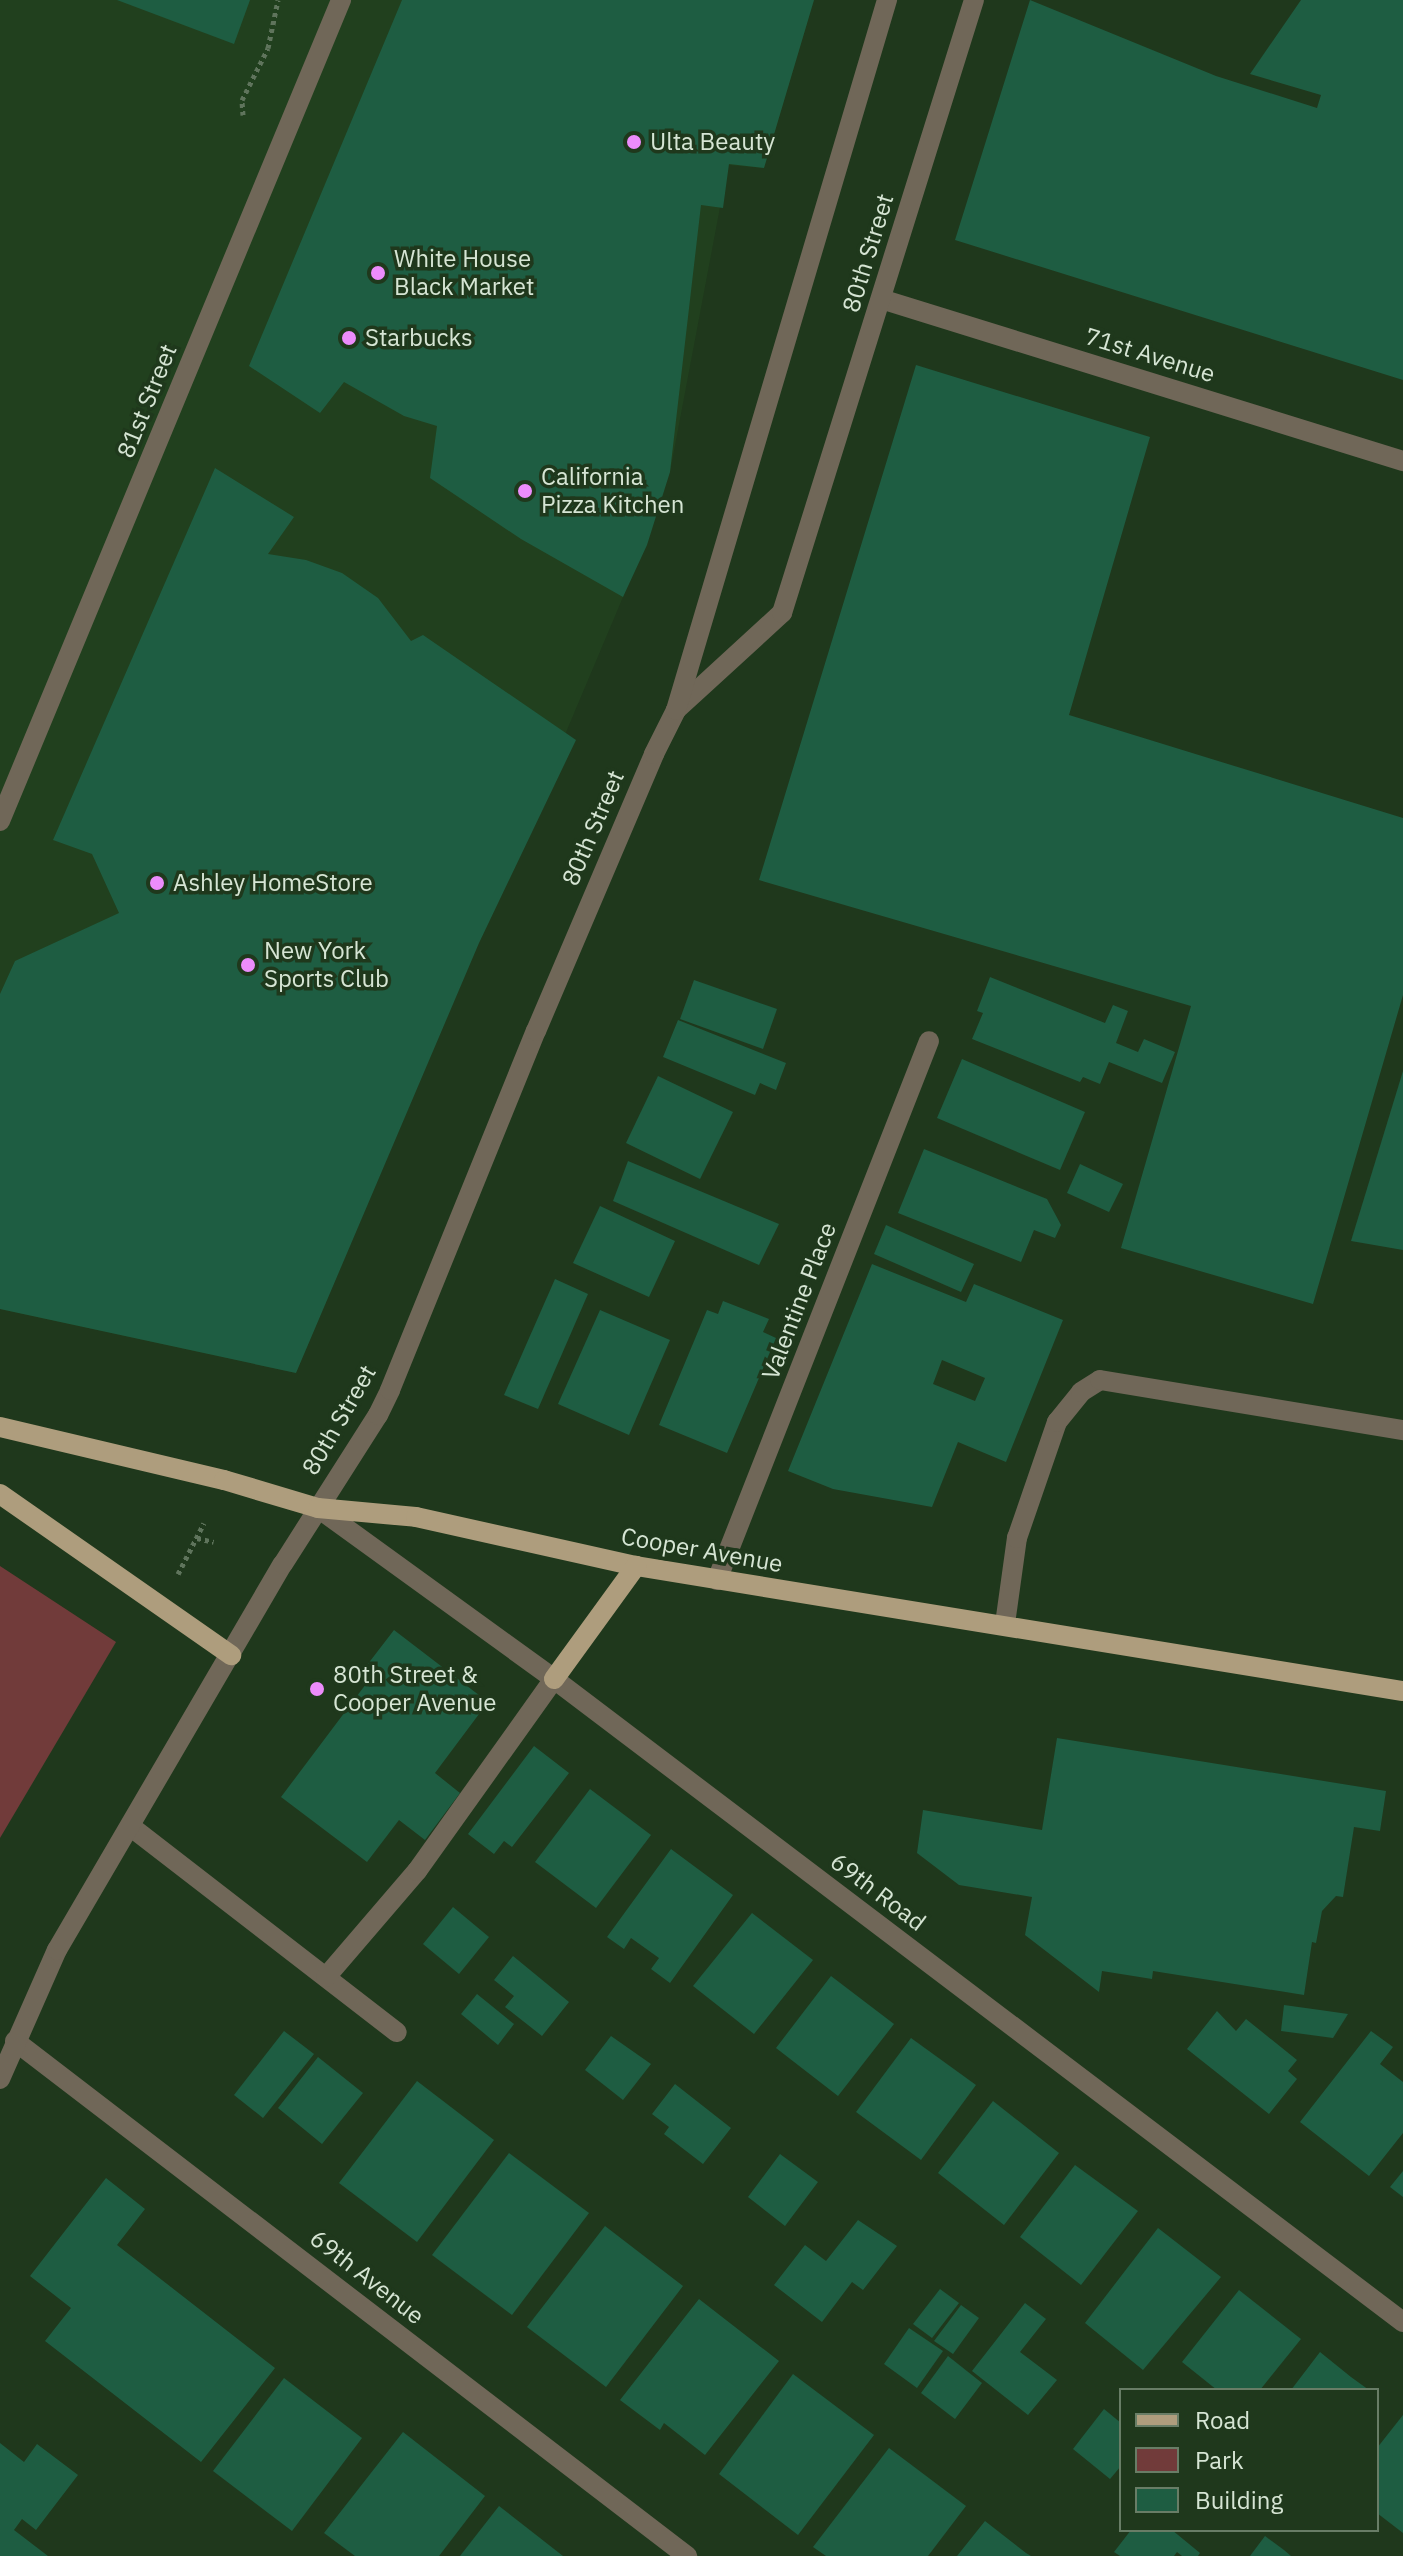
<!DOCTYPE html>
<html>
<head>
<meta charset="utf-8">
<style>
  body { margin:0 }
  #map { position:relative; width:1403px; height:2556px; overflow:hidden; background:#1f381c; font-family:"IBM Plex Sans",sans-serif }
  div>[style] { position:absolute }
  .built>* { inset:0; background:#21401e }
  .green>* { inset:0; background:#713b3a }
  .building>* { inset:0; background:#1e5d42 }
  .path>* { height:5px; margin-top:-2.5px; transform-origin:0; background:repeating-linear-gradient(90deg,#5f745c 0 4px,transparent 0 8px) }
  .minor>* { height:20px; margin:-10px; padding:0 10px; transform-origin:10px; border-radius:10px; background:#706758 }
  .major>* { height:20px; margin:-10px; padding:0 10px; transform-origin:10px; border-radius:10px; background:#ae9d7d }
  .dots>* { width:22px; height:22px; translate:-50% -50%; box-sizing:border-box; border:4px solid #1f381c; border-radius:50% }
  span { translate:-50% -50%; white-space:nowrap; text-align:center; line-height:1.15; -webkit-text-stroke:7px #1f381c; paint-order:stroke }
  .poi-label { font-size:24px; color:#d6e5d4 }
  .left { translate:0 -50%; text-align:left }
  .street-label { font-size:24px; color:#d6e5d4 }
  .legend { position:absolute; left:1119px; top:2388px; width:260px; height:144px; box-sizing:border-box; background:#1f381c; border:2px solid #687d66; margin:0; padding:10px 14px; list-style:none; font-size:24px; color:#d6e5d4 }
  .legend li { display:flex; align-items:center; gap:16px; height:40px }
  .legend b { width:40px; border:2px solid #687d66 }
</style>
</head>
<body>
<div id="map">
  <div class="built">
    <div style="clip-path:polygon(0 0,814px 0,764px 168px,728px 165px,670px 472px,623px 597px,296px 1373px,0 1309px)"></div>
  </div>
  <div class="green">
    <div style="clip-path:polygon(0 1566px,116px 1642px,0 1838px)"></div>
  </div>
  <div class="building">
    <div style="clip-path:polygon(117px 0,250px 0,234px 44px)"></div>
    <div style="clip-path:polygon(402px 0,814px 0,764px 168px,729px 164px,723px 208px,701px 205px,670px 472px,647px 545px,623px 597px,521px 539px,430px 478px,437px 426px,404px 416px,344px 382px,320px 413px,249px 366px)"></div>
    <div style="clip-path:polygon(1030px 0,1216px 76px,1317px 108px,1321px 95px,1250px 74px,1301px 0,1403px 0,1403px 380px,955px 240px)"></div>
    <div style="clip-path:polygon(916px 365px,1150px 437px,1069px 715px,1403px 818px,1403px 995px,1313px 1304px,1121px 1248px,1191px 1006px,759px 880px)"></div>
    <div style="clip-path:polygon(215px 468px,294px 517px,268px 554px,306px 560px,342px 573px,378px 598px,411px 641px,423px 635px,576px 740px,479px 943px,296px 1373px,0 1309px,0 994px,15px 961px,119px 913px,92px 854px,53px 840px)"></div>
    <div style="clip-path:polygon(990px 977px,1105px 1023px,1113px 1005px,1128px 1011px,1116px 1043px,1138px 1052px,1144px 1039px,1175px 1052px,1162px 1083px,1109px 1062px,1100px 1084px,1083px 1077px,1080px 1082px,972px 1039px,983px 1013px,977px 1011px)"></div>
    <div style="clip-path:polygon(694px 980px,777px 1009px,763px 1049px,680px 1019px)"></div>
    <div style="clip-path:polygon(678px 1020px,786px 1063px,776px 1090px,760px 1083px,755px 1095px,663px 1057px)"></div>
    <div style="clip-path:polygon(962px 1059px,1085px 1112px,1060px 1170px,937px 1118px)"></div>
    <div style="clip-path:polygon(1403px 1071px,1403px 1250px,1351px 1241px)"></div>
    <div style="clip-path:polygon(658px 1076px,733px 1112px,700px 1179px,626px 1143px)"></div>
    <div style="clip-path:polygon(924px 1149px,1047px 1199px,1061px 1225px,1055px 1238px,1034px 1230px,1021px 1262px,898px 1213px)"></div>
    <div style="clip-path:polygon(628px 1161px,779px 1224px,759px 1265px,613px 1201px)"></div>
    <div style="clip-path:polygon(1080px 1164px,1123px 1184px,1109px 1212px,1067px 1193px)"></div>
    <div style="clip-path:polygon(600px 1206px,675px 1241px,649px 1297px,573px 1263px)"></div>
    <div style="clip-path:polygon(886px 1225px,974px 1264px,961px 1292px,874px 1254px)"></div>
    <div style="clip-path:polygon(evenodd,872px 1264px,966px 1302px,974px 1284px,1063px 1320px,1006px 1462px,958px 1442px,932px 1507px,833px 1489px,788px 1471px,872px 1264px,942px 1360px,985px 1378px,975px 1401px,933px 1384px,942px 1360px)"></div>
    <div style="clip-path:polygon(555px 1279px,588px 1294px,538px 1409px,504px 1395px)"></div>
    <div style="clip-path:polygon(723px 1301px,769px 1319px,763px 1332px,776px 1338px,727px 1453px,659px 1425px,707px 1310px,718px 1314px)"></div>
    <div style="clip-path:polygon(600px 1310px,670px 1340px,629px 1435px,558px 1404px)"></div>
    <div style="clip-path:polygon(394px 1630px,488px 1702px,435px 1773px,460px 1793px,425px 1840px,399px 1820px,367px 1862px,281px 1797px,372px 1676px,364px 1669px)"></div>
    <div style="clip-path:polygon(1057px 1738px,1386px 1791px,1380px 1831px,1354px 1827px,1343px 1897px,1336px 1896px,1322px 1911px,1316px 1943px,1312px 1942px,1304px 1995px,1153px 1971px,1152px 1979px,1102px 1971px,1099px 1992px,1025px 1935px,1032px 1897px,959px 1885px,917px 1853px,923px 1810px,1042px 1830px)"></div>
    <div style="clip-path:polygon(534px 1746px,569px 1773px,512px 1847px,504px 1841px,494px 1854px,468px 1834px)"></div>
    <div style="clip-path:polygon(590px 1789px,651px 1835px,596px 1908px,535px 1862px)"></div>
    <div style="clip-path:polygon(671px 1849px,733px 1895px,670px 1983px,651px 1969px,659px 1958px,631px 1938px,624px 1949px,607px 1937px)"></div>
    <div style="clip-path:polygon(453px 1907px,489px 1937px,459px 1974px,423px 1944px)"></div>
    <div style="clip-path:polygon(752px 1913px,813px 1960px,754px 2034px,693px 1986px)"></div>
    <div style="clip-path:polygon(513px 1956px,569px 2002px,542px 2036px,505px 2007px,514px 1996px,494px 1980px)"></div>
    <div style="clip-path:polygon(831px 1976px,894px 2024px,838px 2096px,776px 2048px)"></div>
    <div style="clip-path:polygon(477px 1994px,514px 2024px,498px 2045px,461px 2014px)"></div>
    <div style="clip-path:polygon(1284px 2005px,1320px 2010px,1348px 2014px,1333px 2038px,1281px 2031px)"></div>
    <div style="clip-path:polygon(1217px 2011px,1236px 2031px,1246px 2019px,1297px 2060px,1288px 2071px,1297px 2079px,1269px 2114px,1187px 2049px)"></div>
    <div style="clip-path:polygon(284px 2031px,314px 2054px,263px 2118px,234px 2095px)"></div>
    <div style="clip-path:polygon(1371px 2031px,1393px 2047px,1380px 2064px,1403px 2082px,1403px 2133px,1369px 2176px,1300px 2122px)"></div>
    <div style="clip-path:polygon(611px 2036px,651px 2064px,623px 2100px,585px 2070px)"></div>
    <div style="clip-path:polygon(911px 2038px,976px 2085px,921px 2160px,856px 2112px)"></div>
    <div style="clip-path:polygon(318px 2057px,363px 2093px,322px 2144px,278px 2108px)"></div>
    <div style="clip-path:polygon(417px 2081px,494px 2140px,417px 2242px,339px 2183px)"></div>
    <div style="clip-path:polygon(675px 2084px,731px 2128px,703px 2164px,664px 2134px,669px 2127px,652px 2114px)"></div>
    <div style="clip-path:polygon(993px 2101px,1059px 2153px,1004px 2225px,938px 2173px)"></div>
    <div style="clip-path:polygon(509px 2153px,589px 2213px,512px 2315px,432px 2255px)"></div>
    <div style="clip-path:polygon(780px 2154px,818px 2182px,785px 2226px,748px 2197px)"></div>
    <div style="clip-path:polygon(1075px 2165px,1138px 2211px,1081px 2285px,1020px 2237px)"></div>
    <div style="clip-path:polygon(1403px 2171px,1403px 2197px,1390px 2187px)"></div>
    <div style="clip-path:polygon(106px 2178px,145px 2209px,117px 2245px,275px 2368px,201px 2462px,45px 2341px,71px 2308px,30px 2276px)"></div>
    <div style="clip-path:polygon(858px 2220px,897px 2246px,863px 2290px,852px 2282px,822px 2322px,774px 2285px,805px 2245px,826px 2261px)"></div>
    <div style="clip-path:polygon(605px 2226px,683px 2286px,606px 2387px,527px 2327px)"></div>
    <div style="clip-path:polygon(1158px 2228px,1221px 2277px,1143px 2370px,1085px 2323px)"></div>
    <div style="clip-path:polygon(940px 2289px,959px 2303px,932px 2338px,913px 2324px)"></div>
    <div style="clip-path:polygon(1239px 2290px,1301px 2339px,1260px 2390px,1217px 2390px,1182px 2362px)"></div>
    <div style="clip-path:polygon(699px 2299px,779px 2361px,705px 2455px,664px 2423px,660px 2430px,620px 2400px)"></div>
    <div style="clip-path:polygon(1025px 2303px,1046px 2319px,1020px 2352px,1057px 2380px,1028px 2415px,972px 2371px)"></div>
    <div style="clip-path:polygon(961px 2305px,979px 2318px,953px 2354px,934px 2341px)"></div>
    <div style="clip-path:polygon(909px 2328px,943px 2351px,917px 2388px,884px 2364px)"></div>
    <div style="clip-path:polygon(1320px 2352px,1351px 2377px,1369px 2390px,1291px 2390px)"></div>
    <div style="clip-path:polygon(948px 2356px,982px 2383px,955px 2419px,921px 2393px)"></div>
    <div style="clip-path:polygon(793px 2374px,874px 2435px,798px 2535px,719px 2474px)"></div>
    <div style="clip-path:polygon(284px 2378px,362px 2438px,292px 2531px,213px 2471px)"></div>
    <div style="clip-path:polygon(1104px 2409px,1121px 2423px,1121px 2466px,1110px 2479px,1073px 2449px)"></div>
    <div style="clip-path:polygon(1403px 2415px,1403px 2533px,1377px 2513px,1377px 2448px)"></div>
    <div style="clip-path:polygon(403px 2432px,485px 2496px,439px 2556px,355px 2556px,324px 2533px)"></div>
    <div style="clip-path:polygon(0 2443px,24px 2462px,37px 2444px,78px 2475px,36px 2530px,22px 2519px,14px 2530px,48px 2556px,0 2556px)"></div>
    <div style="clip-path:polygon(889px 2448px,966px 2506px,928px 2556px,826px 2556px,813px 2547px)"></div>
    <div style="clip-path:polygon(499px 2506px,540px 2538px,563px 2556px,460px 2556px)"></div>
    <div style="clip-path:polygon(985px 2521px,1026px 2553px,1031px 2556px,957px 2556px)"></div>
    <div style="clip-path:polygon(1131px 2530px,1172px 2530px,1200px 2553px,1198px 2556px,1182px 2556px,1177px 2552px,1174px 2556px,1120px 2556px,1114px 2552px)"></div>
    <div style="clip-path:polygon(1265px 2536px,1284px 2550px,1291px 2556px,1250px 2556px)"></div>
  </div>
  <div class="path">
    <div style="left:243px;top:115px;width:15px;rotate:-94deg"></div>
    <div style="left:242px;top:100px;width:58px;rotate:-63.4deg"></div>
    <div style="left:268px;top:48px;width:49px;rotate:-78.2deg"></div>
    <div style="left:197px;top:1538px;width:17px;rotate:13deg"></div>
    <div style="left:178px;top:1574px;width:57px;rotate:-63deg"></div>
  </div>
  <div class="minor">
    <div style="left:881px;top:299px;width:547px;rotate:17.24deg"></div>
    <div style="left:676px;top:710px;width:144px;rotate:-42.5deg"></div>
    <div style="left:782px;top:613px;width:642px;rotate:-72.61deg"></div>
    <div style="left:0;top:821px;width:889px;rotate:-67.44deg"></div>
    <div style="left:318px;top:1508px;width:291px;rotate:35.9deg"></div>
    <div style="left:554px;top:1679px;width:1065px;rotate:37.14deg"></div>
    <div style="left:717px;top:1580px;width:579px;rotate:-68.53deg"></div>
    <div style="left:1005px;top:1624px;width:87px;rotate:-82.1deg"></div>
    <div style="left:1017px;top:1538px;width:123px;rotate:-71deg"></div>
    <div style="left:1057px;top:1422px;width:38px;rotate:-51deg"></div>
    <div style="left:1081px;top:1392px;width:22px;rotate:-32deg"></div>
    <div style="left:1100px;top:1380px;width:307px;rotate:9.4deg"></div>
    <div style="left:130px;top:1826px;width:337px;rotate:37.7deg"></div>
    <div style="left:326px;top:1977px;width:140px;rotate:-49.4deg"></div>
    <div style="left:417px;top:1871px;width:236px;rotate:-54.5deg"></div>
    <div style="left:15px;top:2041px;width:847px;rotate:37.47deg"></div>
    <div style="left:0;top:2079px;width:141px;rotate:-66.2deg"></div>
    <div style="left:57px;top:1950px;width:447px;rotate:-59.7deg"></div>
    <div style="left:283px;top:1564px;width:177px;rotate:-57.5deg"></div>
    <div style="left:378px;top:1415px;width:28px;rotate:-64deg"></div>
    <div style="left:390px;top:1390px;width:388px;rotate:-67.9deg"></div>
    <div style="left:536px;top:1031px;width:301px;rotate:-66.9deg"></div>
    <div style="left:654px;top:754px;width:49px;rotate:-63.4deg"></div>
    <div style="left:676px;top:710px;width:741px;rotate:-73.45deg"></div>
  </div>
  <div class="major">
    <div style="left:0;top:1427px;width:230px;rotate:13.3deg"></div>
    <div style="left:224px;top:1480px;width:98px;rotate:16.6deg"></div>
    <div style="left:318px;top:1508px;width:98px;rotate:5.2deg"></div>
    <div style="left:416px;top:1517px;width:225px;rotate:12.6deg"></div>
    <div style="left:636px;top:1566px;width:777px;rotate:9.26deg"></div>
    <div style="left:0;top:1494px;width:282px;rotate:34.9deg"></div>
    <div style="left:554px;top:1679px;width:140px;rotate:-54deg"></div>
  </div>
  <div class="dots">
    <div style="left:634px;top:142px;background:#ec8cfb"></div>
    <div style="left:378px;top:273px;background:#ec8cfb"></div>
    <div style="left:349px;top:338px;background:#ec8cfb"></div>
    <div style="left:525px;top:491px;background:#ec8cfb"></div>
    <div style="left:157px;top:883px;background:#ec8cfb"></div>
    <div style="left:248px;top:965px;background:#ec8cfb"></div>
    <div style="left:317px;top:1689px;background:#ec8cfb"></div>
  </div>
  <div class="poi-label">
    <span class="left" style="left:650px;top:142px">Ulta Beauty</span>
    <span class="left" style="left:394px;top:273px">White House<br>Black Market</span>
    <span class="left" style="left:365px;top:338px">Starbucks</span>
    <span class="left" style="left:541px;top:491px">California<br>Pizza Kitchen</span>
    <span class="left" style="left:173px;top:883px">Ashley HomeStore</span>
    <span class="left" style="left:264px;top:965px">New York<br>Sports Club</span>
    <span class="left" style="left:333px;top:1689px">80th Street &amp;<br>Cooper Avenue</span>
  </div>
  <div class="street-label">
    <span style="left:868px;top:253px;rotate:-73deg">80th Street</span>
    <span style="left:1150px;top:355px;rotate:17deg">71st Avenue</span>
    <span style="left:147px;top:401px;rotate:-68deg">81st Street</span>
    <span style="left:593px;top:828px;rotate:-67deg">80th Street</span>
    <span style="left:799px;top:1301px;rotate:-69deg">Valentine Place</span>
    <span style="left:339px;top:1420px;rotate:-60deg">80th Street</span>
    <span style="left:702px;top:1550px;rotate:10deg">Cooper Avenue</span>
    <span style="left:878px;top:1892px;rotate:37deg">69th Road</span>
    <span style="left:367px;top:2277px;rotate:38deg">69th Avenue</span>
  </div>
  <ul class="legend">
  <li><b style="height:10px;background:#ae9d7d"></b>Road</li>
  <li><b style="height:22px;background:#713b3a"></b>Park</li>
  <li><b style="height:22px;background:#1e5d42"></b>Building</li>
  </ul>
</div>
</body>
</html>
